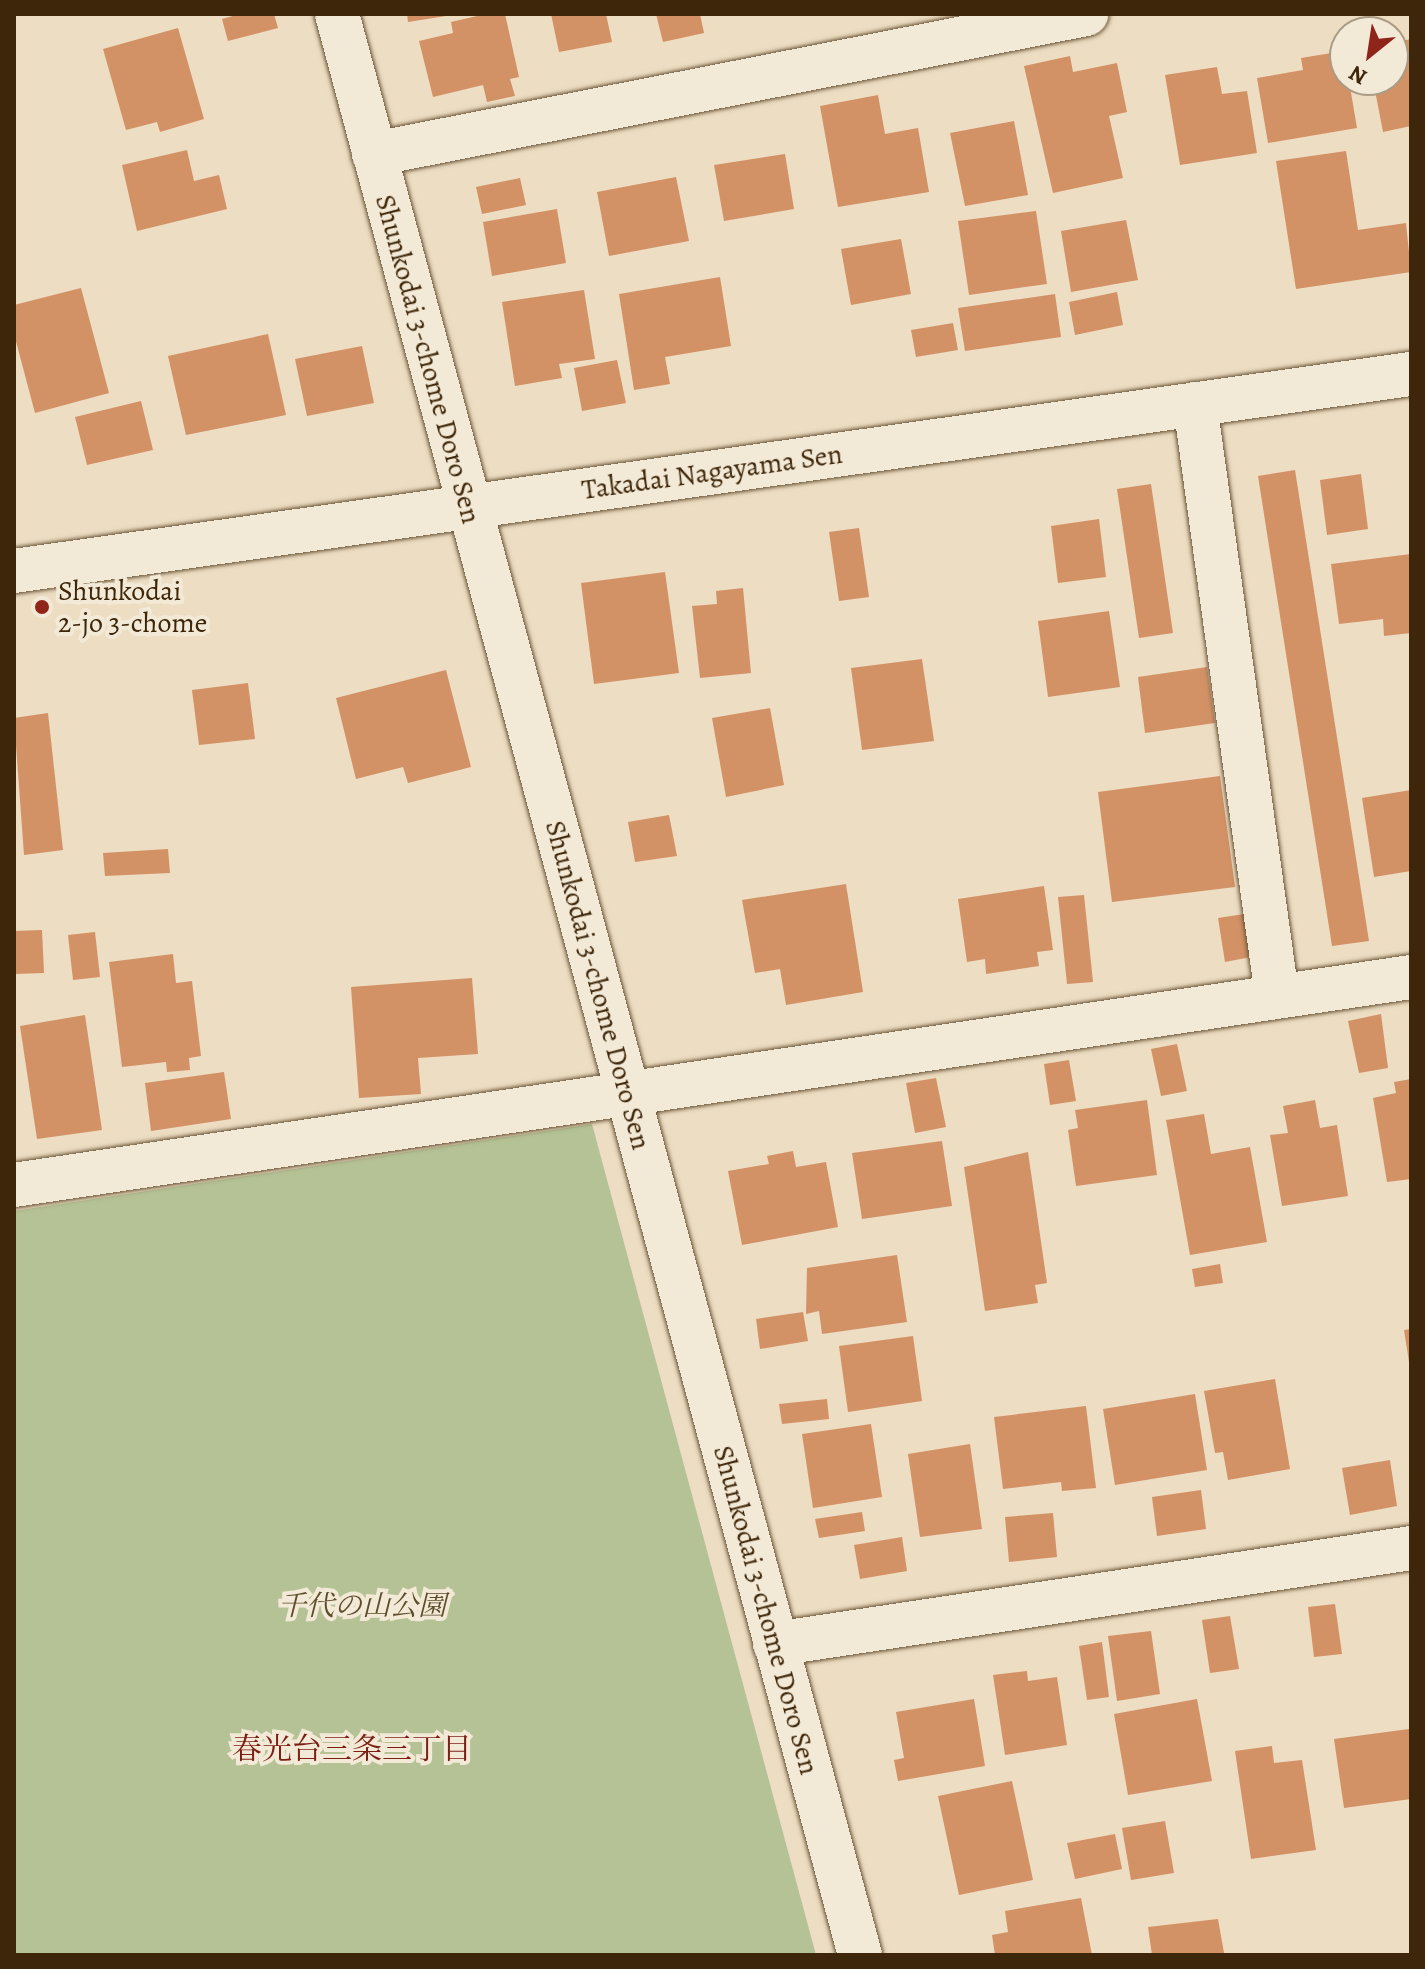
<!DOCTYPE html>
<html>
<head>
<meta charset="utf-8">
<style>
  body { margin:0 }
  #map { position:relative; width:1425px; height:1969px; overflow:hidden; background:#edddc2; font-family:Alegreya,"Noto Serif JP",serif }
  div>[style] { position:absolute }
  .green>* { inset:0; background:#b5c295 }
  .building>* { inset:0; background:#d39166 }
  .roads { filter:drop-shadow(0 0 2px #695437) drop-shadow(0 0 2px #695437) }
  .minor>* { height:44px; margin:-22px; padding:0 22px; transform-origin:22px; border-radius:22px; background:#f3e9d7 }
  .dots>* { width:22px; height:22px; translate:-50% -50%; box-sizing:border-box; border:4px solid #f3e9d7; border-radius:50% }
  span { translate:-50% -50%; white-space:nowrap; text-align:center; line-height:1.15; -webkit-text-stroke:8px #f3e9d7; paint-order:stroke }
  .street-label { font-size:28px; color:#3d2609 }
  .poi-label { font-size:28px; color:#3d2609 }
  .left { translate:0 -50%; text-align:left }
  .park-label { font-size:28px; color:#5b4d2c; font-style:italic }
  .neighbourhood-label { font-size:30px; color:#7a1f14 }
  .frame { position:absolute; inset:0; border:16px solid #3d2609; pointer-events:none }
  .north { position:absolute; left:1329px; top:16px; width:80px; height:80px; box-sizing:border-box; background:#f3e9d7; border:2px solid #aa9b85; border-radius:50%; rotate:210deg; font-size:22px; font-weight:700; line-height:32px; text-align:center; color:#3d2609 }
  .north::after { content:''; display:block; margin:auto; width:28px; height:36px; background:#8f2418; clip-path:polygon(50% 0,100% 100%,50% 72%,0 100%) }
</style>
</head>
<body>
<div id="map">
  <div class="green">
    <div style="clip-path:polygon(592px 1124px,816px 1955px,14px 1955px,14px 1211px)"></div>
  </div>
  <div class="building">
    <div style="clip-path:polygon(240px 14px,274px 14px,278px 28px,228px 41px,222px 19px)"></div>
    <div style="clip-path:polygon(407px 14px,445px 14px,446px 16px,408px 22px)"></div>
    <div style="clip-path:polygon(486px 14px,505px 14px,519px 77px,510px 79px,515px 96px,487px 102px,483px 85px,433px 97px,419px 41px,453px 33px,451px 22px)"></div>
    <div style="clip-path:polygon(551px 14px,606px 14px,612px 42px,559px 52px)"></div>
    <div style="clip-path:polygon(656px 14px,700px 14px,704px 33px,663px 42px)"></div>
    <div style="clip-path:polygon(178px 28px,204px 119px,160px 132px,157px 122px,126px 130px,103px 49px)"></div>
    <div style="clip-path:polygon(1411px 39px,1411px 126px,1383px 132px,1373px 80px,1393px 80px,1393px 43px)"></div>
    <div style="clip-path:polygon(1344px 51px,1357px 128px,1268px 143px,1257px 78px,1303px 70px,1301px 58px)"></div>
    <div style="clip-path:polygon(1070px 56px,1073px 72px,1117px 63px,1127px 112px,1109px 116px,1123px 178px,1053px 193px,1024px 66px)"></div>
    <div style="clip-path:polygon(1217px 67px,1222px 94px,1247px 91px,1257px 153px,1180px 165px,1165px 75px)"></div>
    <div style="clip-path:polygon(878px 95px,885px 134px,918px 128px,929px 192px,838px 207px,820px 106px)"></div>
    <div style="clip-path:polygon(1014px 121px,1028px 195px,965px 206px,950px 133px)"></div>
    <div style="clip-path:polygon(187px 150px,194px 181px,219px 175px,227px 209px,137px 231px,122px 165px)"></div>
    <div style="clip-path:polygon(1346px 151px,1358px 230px,1406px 223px,1411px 272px,1296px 289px,1276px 161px)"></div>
    <div style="clip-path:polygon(785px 154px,794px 209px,724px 221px,714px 165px)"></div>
    <div style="clip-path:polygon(676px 177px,689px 241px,609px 256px,597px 192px)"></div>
    <div style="clip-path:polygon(520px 178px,526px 205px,482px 214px,476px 187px)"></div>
    <div style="clip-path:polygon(557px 209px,566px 263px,492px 276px,483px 222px)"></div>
    <div style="clip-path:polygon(1036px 211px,1047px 284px,969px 295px,958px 221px)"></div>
    <div style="clip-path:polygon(1126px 220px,1138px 280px,1071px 292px,1061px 231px)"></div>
    <div style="clip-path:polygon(901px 239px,911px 294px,851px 305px,841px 249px)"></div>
    <div style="clip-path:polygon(720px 277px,731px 346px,665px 357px,670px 384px,634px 390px,619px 294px)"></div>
    <div style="clip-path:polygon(81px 288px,109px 393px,35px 413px,14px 334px,14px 305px)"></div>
    <div style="clip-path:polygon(584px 290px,595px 359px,559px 364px,562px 378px,515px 386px,502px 302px)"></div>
    <div style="clip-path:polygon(1117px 292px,1123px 325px,1075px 335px,1069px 302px)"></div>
    <div style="clip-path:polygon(1055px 294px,1061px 337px,965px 351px,958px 308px)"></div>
    <div style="clip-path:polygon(953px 323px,958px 350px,916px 357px,911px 330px)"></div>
    <div style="clip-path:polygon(268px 334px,286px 415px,186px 435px,168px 356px)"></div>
    <div style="clip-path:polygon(362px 346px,374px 403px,307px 416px,295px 359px)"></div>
    <div style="clip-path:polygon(617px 360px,626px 403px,582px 411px,574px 368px)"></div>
    <div style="clip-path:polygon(141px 401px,153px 450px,87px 465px,75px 417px)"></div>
    <div style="clip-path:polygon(1295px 470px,1369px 941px,1332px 946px,1258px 476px)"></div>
    <div style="clip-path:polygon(1361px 474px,1368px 529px,1327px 535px,1320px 480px)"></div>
    <div style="clip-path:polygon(1151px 484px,1173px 633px,1139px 638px,1117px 489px)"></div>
    <div style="clip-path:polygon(1099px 519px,1106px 577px,1058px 583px,1051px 526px)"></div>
    <div style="clip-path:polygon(859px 528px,869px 597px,839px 601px,829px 532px)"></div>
    <div style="clip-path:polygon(1411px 554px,1411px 633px,1384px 636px,1383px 619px,1339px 624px,1331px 564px)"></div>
    <div style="clip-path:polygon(665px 572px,679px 673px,594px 684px,581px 583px)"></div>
    <div style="clip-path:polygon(743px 588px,751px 673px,700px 678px,692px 606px,717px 604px,716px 591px)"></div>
    <div style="clip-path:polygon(1109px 611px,1120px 687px,1048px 697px,1038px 621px)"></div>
    <div style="clip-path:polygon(922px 659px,934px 741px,862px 750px,851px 668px)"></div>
    <div style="clip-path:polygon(1207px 667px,1215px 723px,1145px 733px,1138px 677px)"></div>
    <div style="clip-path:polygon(446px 670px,471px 767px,408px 783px,403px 767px,356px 779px,336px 698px)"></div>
    <div style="clip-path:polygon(248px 683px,255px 739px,199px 745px,192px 690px)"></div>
    <div style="clip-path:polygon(770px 708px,784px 785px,726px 797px,712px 718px)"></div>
    <div style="clip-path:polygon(48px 713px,63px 850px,24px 855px,14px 718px)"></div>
    <div style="clip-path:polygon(1220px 776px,1235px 887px,1112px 902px,1098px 792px)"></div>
    <div style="clip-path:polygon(1411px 790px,1411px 871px,1374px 877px,1362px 798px)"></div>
    <div style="clip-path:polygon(669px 815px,677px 856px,635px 862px,628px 822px)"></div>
    <div style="clip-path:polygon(168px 849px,170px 873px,105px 876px,103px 853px)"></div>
    <div style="clip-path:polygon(846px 884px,863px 992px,786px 1005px,780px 969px,755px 973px,742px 900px)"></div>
    <div style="clip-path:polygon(1044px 886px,1053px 950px,1037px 952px,1039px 966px,986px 974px,985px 959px,967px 962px,958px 899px)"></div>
    <div style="clip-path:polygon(1084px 895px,1093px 982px,1067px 984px,1058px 897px)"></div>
    <div style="clip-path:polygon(1244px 914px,1251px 957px,1225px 962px,1218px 918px)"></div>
    <div style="clip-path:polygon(42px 930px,44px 973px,14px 974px,14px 931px)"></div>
    <div style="clip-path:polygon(95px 932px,100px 977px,73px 980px,68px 935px)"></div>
    <div style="clip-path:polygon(173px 954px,176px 983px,192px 981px,201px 1056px,189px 1058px,190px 1070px,167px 1072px,166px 1062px,122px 1067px,109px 962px)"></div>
    <div style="clip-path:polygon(472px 978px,478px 1054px,418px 1058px,421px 1094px,359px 1098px,351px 987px)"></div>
    <div style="clip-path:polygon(1381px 1014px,1388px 1068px,1359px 1073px,1348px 1021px)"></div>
    <div style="clip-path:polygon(85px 1015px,102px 1130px,37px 1139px,20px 1026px)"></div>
    <div style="clip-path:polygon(1177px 1044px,1187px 1091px,1161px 1096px,1151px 1049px)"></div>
    <div style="clip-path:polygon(1069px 1060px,1076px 1101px,1050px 1105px,1044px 1064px)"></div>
    <div style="clip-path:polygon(224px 1072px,231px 1119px,151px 1131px,145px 1083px)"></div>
    <div style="clip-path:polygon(936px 1078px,946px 1127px,915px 1133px,906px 1083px)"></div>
    <div style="clip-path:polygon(1411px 1079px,1411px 1179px,1387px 1182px,1373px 1098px,1396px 1093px,1394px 1082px)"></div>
    <div style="clip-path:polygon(1147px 1100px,1157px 1175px,1076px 1186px,1068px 1130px,1078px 1128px,1075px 1110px)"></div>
    <div style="clip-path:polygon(1315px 1100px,1320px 1128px,1337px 1125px,1348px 1196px,1282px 1206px,1270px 1135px,1288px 1133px,1283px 1106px)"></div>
    <div style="clip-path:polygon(1204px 1114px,1211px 1154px,1250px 1147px,1267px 1242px,1190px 1255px,1166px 1120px)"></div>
    <div style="clip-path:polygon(942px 1141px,952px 1206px,862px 1219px,852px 1153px)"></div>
    <div style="clip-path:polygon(793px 1151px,796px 1167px,826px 1162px,838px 1227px,742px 1245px,728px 1171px,769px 1164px,767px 1156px)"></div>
    <div style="clip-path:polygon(1028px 1152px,1047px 1283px,1035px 1285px,1038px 1303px,985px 1311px,964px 1167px)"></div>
    <div style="clip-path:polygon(897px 1255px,907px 1322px,822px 1334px,819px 1311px,806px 1314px,807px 1268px)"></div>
    <div style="clip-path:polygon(1220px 1264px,1223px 1283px,1195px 1287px,1192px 1269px)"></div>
    <div style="clip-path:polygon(803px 1312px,808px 1341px,760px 1349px,756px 1319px)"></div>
    <div style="clip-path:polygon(1411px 1329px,1411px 1362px,1409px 1362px,1404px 1330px)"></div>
    <div style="clip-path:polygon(913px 1336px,922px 1401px,848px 1412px,839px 1346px)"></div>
    <div style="clip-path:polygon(1275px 1379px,1290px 1469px,1228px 1480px,1223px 1452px,1215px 1453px,1204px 1391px)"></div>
    <div style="clip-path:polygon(1195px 1394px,1207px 1470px,1115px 1485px,1103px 1409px)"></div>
    <div style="clip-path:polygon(827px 1399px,829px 1419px,782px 1424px,779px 1404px)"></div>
    <div style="clip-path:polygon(1086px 1406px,1096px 1488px,1062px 1491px,1061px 1482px,1003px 1489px,994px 1417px)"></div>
    <div style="clip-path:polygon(871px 1424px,882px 1497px,813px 1508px,802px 1434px)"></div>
    <div style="clip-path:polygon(970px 1444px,982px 1529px,920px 1537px,908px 1454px)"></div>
    <div style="clip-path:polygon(1390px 1460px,1397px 1506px,1350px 1515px,1342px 1468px)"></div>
    <div style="clip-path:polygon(1201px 1490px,1206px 1529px,1157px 1536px,1152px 1497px)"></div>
    <div style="clip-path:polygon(862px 1512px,865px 1531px,819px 1538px,815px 1519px)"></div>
    <div style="clip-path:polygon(1053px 1513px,1057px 1557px,1009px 1562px,1005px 1517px)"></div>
    <div style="clip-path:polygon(902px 1537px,907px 1571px,860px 1579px,854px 1545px)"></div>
    <div style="clip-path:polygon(1335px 1604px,1342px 1654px,1314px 1657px,1308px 1607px)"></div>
    <div style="clip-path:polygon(1230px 1616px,1239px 1669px,1210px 1673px,1202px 1620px)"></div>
    <div style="clip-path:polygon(1151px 1631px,1160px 1694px,1117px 1701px,1108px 1636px)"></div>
    <div style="clip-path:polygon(1102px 1642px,1109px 1697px,1087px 1700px,1079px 1646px)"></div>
    <div style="clip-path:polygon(1027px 1671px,1028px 1681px,1057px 1677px,1067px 1745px,1005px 1755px,993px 1675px)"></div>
    <div style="clip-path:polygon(974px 1699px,985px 1766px,898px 1781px,894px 1760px,904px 1758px,896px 1712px)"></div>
    <div style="clip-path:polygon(1197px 1699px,1212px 1781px,1128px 1795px,1114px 1714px)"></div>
    <div style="clip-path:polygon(1409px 1729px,1411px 1799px,1344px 1808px,1334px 1739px)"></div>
    <div style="clip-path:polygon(1272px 1746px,1274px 1763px,1302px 1760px,1316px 1850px,1251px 1859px,1235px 1751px)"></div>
    <div style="clip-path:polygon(1012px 1781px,1033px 1880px,959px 1895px,938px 1796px)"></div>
    <div style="clip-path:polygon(1165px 1821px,1174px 1873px,1131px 1880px,1122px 1828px)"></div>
    <div style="clip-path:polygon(1115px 1834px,1122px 1869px,1075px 1879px,1067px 1843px)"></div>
    <div style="clip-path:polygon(1081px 1898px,1092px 1955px,995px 1955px,992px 1935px,1008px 1932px,1005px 1911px)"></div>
    <div style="clip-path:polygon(1218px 1919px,1224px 1953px,1152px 1955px,1148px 1927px)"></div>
  </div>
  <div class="roads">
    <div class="minor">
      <div style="left:337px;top:14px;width:2010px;rotate:74.92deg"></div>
      <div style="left:374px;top:154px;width:726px;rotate:-11.12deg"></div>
      <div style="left:1195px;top:404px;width:598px;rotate:82.11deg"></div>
      <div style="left:14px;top:571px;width:1411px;rotate:-8.03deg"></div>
      <div style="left:14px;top:1185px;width:1412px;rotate:-8.47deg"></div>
      <div style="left:775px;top:1644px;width:643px;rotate:-8.58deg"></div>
    </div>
  </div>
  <div class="dots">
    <div style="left:42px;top:607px;background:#8f2418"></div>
  </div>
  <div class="street-label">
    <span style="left:428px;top:359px;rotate:75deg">Shunkodai 3-chome Doro Sen</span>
    <span style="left:712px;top:472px;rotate:-8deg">Takadai Nagayama Sen</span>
    <span style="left:598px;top:985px;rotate:75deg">Shunkodai 3-chome Doro Sen</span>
    <span style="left:766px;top:1610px;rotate:75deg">Shunkodai 3-chome Doro Sen</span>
  </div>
  <div class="poi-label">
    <span class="left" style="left:58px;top:607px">Shunkodai<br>2-jo 3-chome</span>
  </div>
  <div class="park-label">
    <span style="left:362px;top:1606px">千代の山公園</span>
  </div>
  <div class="neighbourhood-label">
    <span style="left:352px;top:1749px">春光台三条三丁目</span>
  </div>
  <div class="frame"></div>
  <div class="north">N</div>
</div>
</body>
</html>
